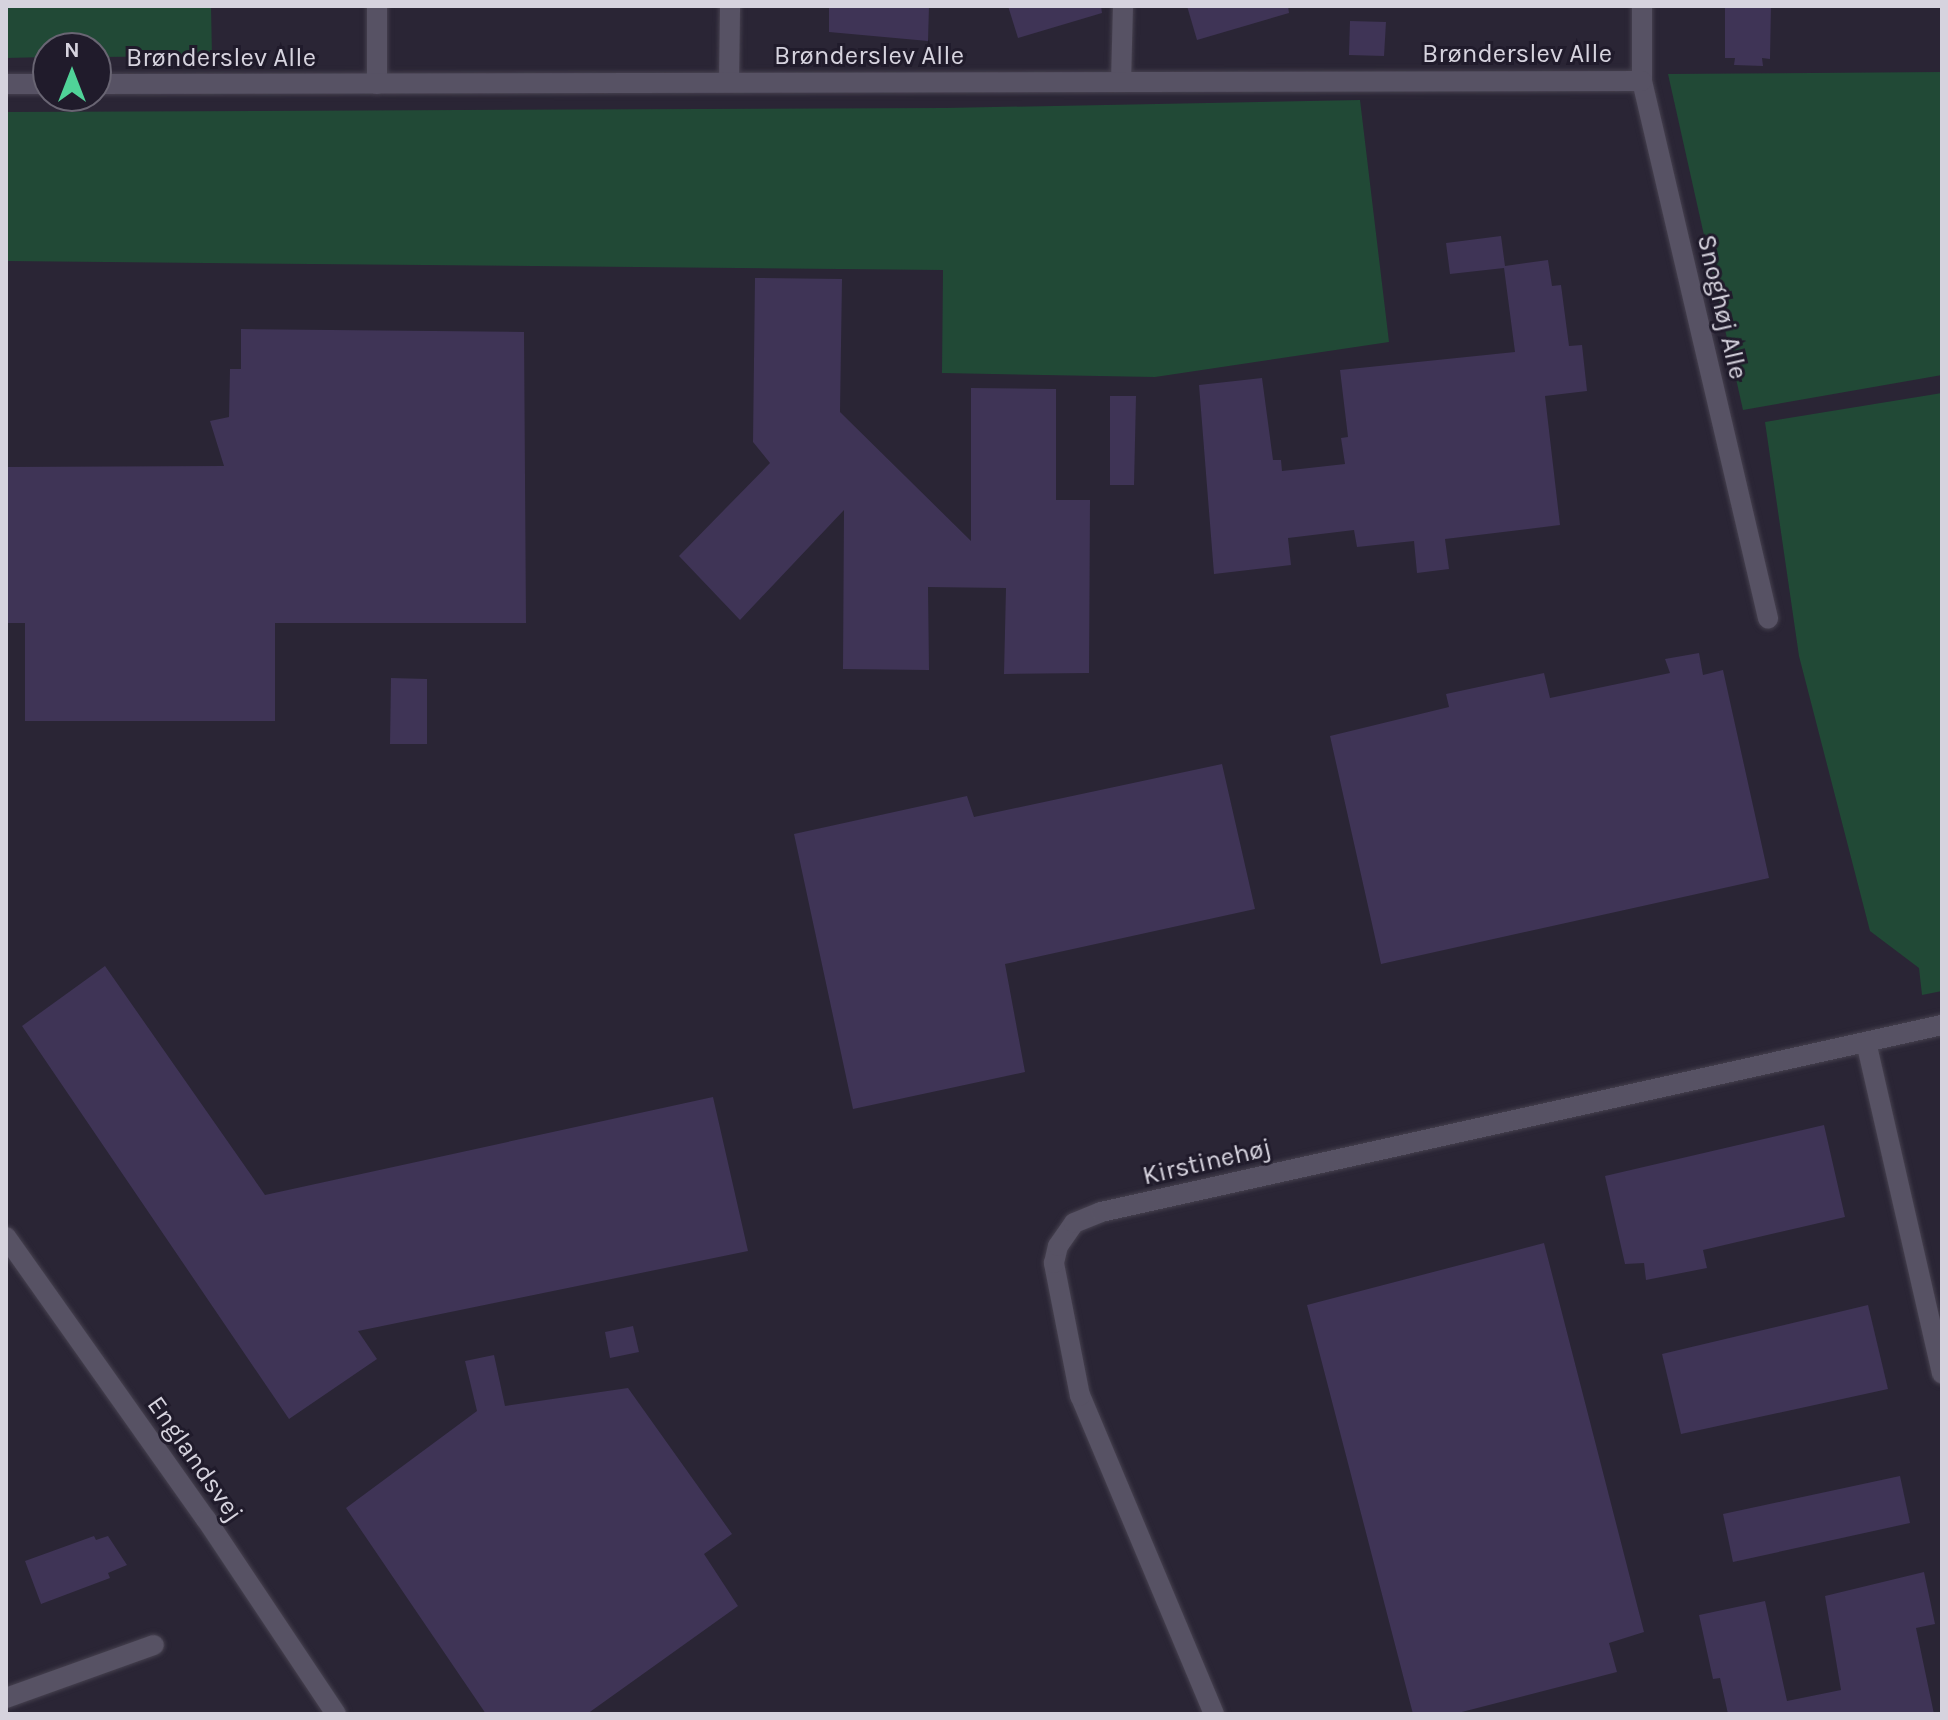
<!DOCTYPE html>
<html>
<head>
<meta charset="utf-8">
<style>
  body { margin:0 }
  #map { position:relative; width:1948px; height:1720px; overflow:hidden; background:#2a2535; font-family:Karla,sans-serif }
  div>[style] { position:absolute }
  .green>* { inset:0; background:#214936 }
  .building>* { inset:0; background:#3f3456 }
  .roads { filter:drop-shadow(0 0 2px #46414f) drop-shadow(0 0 2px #46414f) }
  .minor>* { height:20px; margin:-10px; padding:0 10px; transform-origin:10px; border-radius:10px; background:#575264 }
  .secondary>* { height:20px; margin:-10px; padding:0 10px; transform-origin:10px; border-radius:10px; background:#575264 }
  span { translate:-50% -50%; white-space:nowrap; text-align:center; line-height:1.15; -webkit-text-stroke:6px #201b2b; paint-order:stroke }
  .street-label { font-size:26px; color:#d6d3de }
  .frame { position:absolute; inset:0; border:8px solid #d6d3de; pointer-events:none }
  .north { position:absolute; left:32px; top:32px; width:80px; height:80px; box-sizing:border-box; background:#201b2b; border:2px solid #696573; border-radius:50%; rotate:0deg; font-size:22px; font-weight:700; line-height:32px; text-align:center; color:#d6d3de }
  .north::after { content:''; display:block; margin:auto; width:28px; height:36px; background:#50d398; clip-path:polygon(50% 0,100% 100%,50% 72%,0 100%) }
</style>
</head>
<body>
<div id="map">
  <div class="green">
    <div style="clip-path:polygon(6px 6px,211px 6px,212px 56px,96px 57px,96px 48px,48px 48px,48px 57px,6px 58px)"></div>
    <div style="clip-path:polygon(1942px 72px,1942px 375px,1743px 410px,1668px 74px)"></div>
    <div style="clip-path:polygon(1360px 100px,1389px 342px,1155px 377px,942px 373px,943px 270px,6px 261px,6px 112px,945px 108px)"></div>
    <div style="clip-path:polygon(1942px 393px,1942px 991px,1922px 995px,1919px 968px,1870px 931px,1799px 656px,1765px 422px)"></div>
  </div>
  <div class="building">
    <div style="clip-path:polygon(829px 6px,929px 6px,928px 41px,829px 32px)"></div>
    <div style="clip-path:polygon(1008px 6px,1101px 6px,1102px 13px,1018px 38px)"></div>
    <div style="clip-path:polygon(1187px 6px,1288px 6px,1289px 13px,1197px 40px)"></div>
    <div style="clip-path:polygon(1725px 6px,1771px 6px,1770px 59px,1762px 58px,1763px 66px,1734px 65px,1735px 58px,1725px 58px)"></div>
    <div style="clip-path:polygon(1350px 21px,1386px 22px,1384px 56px,1349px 55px)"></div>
    <div style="clip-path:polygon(1501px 236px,1505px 266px,1548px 260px,1552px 286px,1561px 285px,1569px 346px,1582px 345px,1587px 391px,1545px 396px,1560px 525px,1445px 539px,1449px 569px,1417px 573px,1414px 541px,1357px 547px,1354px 530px,1288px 538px,1291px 565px,1214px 574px,1199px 385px,1262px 378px,1273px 460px,1281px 460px,1282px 471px,1345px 464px,1341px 438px,1348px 437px,1340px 370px,1515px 352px,1504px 268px,1450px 274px,1446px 243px)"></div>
    <div style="clip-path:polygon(755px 278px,842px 279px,840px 412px,971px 541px,971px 388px,1056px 389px,1056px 500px,1090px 500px,1089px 673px,1004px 674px,1006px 588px,928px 587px,929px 670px,843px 669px,844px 510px,740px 620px,679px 556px,770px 463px,753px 442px)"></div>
    <div style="clip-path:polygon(241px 329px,524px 332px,526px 623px,275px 623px,275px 721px,25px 721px,25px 623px,6px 623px,6px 467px,224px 466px,210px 421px,229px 417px,230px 369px,241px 369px)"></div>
    <div style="clip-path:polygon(1110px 396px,1136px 396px,1134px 485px,1110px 485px)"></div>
    <div style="clip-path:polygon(1699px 653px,1703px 675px,1723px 670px,1769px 878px,1381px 964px,1330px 736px,1449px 707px,1446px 694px,1544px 673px,1550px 698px,1670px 673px,1665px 659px)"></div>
    <div style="clip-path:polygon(391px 678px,427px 679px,427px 744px,390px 744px)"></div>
    <div style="clip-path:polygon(1222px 764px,1255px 909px,1005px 964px,1025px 1072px,853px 1109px,794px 834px,967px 796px,974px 817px)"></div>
    <div style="clip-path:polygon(105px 966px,265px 1195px,713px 1097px,748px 1251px,358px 1331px,377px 1359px,289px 1419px,22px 1026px)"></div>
    <div style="clip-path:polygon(1824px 1125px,1845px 1217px,1703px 1250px,1707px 1268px,1646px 1280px,1644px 1263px,1625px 1264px,1605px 1176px)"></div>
    <div style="clip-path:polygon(1544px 1243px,1644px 1632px,1609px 1643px,1617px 1672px,1454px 1714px,1413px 1714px,1307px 1305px)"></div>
    <div style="clip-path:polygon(1868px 1305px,1888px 1389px,1681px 1434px,1662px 1354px)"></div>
    <div style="clip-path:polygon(633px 1326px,639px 1352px,610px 1358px,605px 1332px)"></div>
    <div style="clip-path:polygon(494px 1355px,505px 1406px,628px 1388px,732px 1534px,704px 1554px,738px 1606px,587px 1714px,486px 1714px,346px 1508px,477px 1411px,465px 1361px)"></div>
    <div style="clip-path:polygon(1900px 1476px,1910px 1523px,1733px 1562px,1723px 1514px)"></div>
    <div style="clip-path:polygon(94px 1536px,96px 1540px,108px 1536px,127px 1565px,108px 1573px,110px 1578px,41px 1604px,25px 1561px)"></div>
    <div style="clip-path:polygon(1924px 1572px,1935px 1624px,1916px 1628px,1934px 1714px,1728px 1714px,1720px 1678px,1713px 1679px,1699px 1615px,1765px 1601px,1787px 1701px,1841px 1690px,1825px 1596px)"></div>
  </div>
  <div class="roads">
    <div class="minor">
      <div style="left:377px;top:6px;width:78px;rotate:90deg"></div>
      <div style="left:1642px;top:6px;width:75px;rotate:90deg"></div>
      <div style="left:1642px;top:81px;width:552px;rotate:76.8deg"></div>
      <div style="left:729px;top:82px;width:76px;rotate:-89.2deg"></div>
      <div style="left:1121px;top:82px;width:76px;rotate:-88.5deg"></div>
      <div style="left:6px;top:84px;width:42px"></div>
      <div style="left:96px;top:84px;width:1546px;rotate:-0.11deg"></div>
      <div style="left:1867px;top:1046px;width:336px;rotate:77.1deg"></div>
      <div style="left:6px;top:1698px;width:157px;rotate:-19.7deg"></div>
      <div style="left:1214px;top:1714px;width:345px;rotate:-112.8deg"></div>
      <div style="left:1080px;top:1396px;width:136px;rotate:-101.1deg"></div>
      <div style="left:1054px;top:1263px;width:17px;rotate:-77deg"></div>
      <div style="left:1058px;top:1246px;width:28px;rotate:-55deg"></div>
      <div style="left:1074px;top:1223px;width:29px;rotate:-22deg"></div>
      <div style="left:1101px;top:1212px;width:862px;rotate:-12.54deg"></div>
    </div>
    <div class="secondary">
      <div style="left:6px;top:1237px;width:346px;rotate:54.7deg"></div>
      <div style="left:206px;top:1519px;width:234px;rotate:56.3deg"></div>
    </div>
  </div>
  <div class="street-label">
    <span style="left:1517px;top:54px">Brønderslev Alle</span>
    <span style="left:869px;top:56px">Brønderslev Alle</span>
    <span style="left:221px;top:58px">Brønderslev Alle</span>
    <span style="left:1722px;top:307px;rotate:77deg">Snoghøj Alle</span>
    <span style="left:1207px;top:1162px;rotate:-13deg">Kirstinehøj</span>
    <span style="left:195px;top:1459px;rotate:55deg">Englandsvej</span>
  </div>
  <div class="frame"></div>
  <div class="north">N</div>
</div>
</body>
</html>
